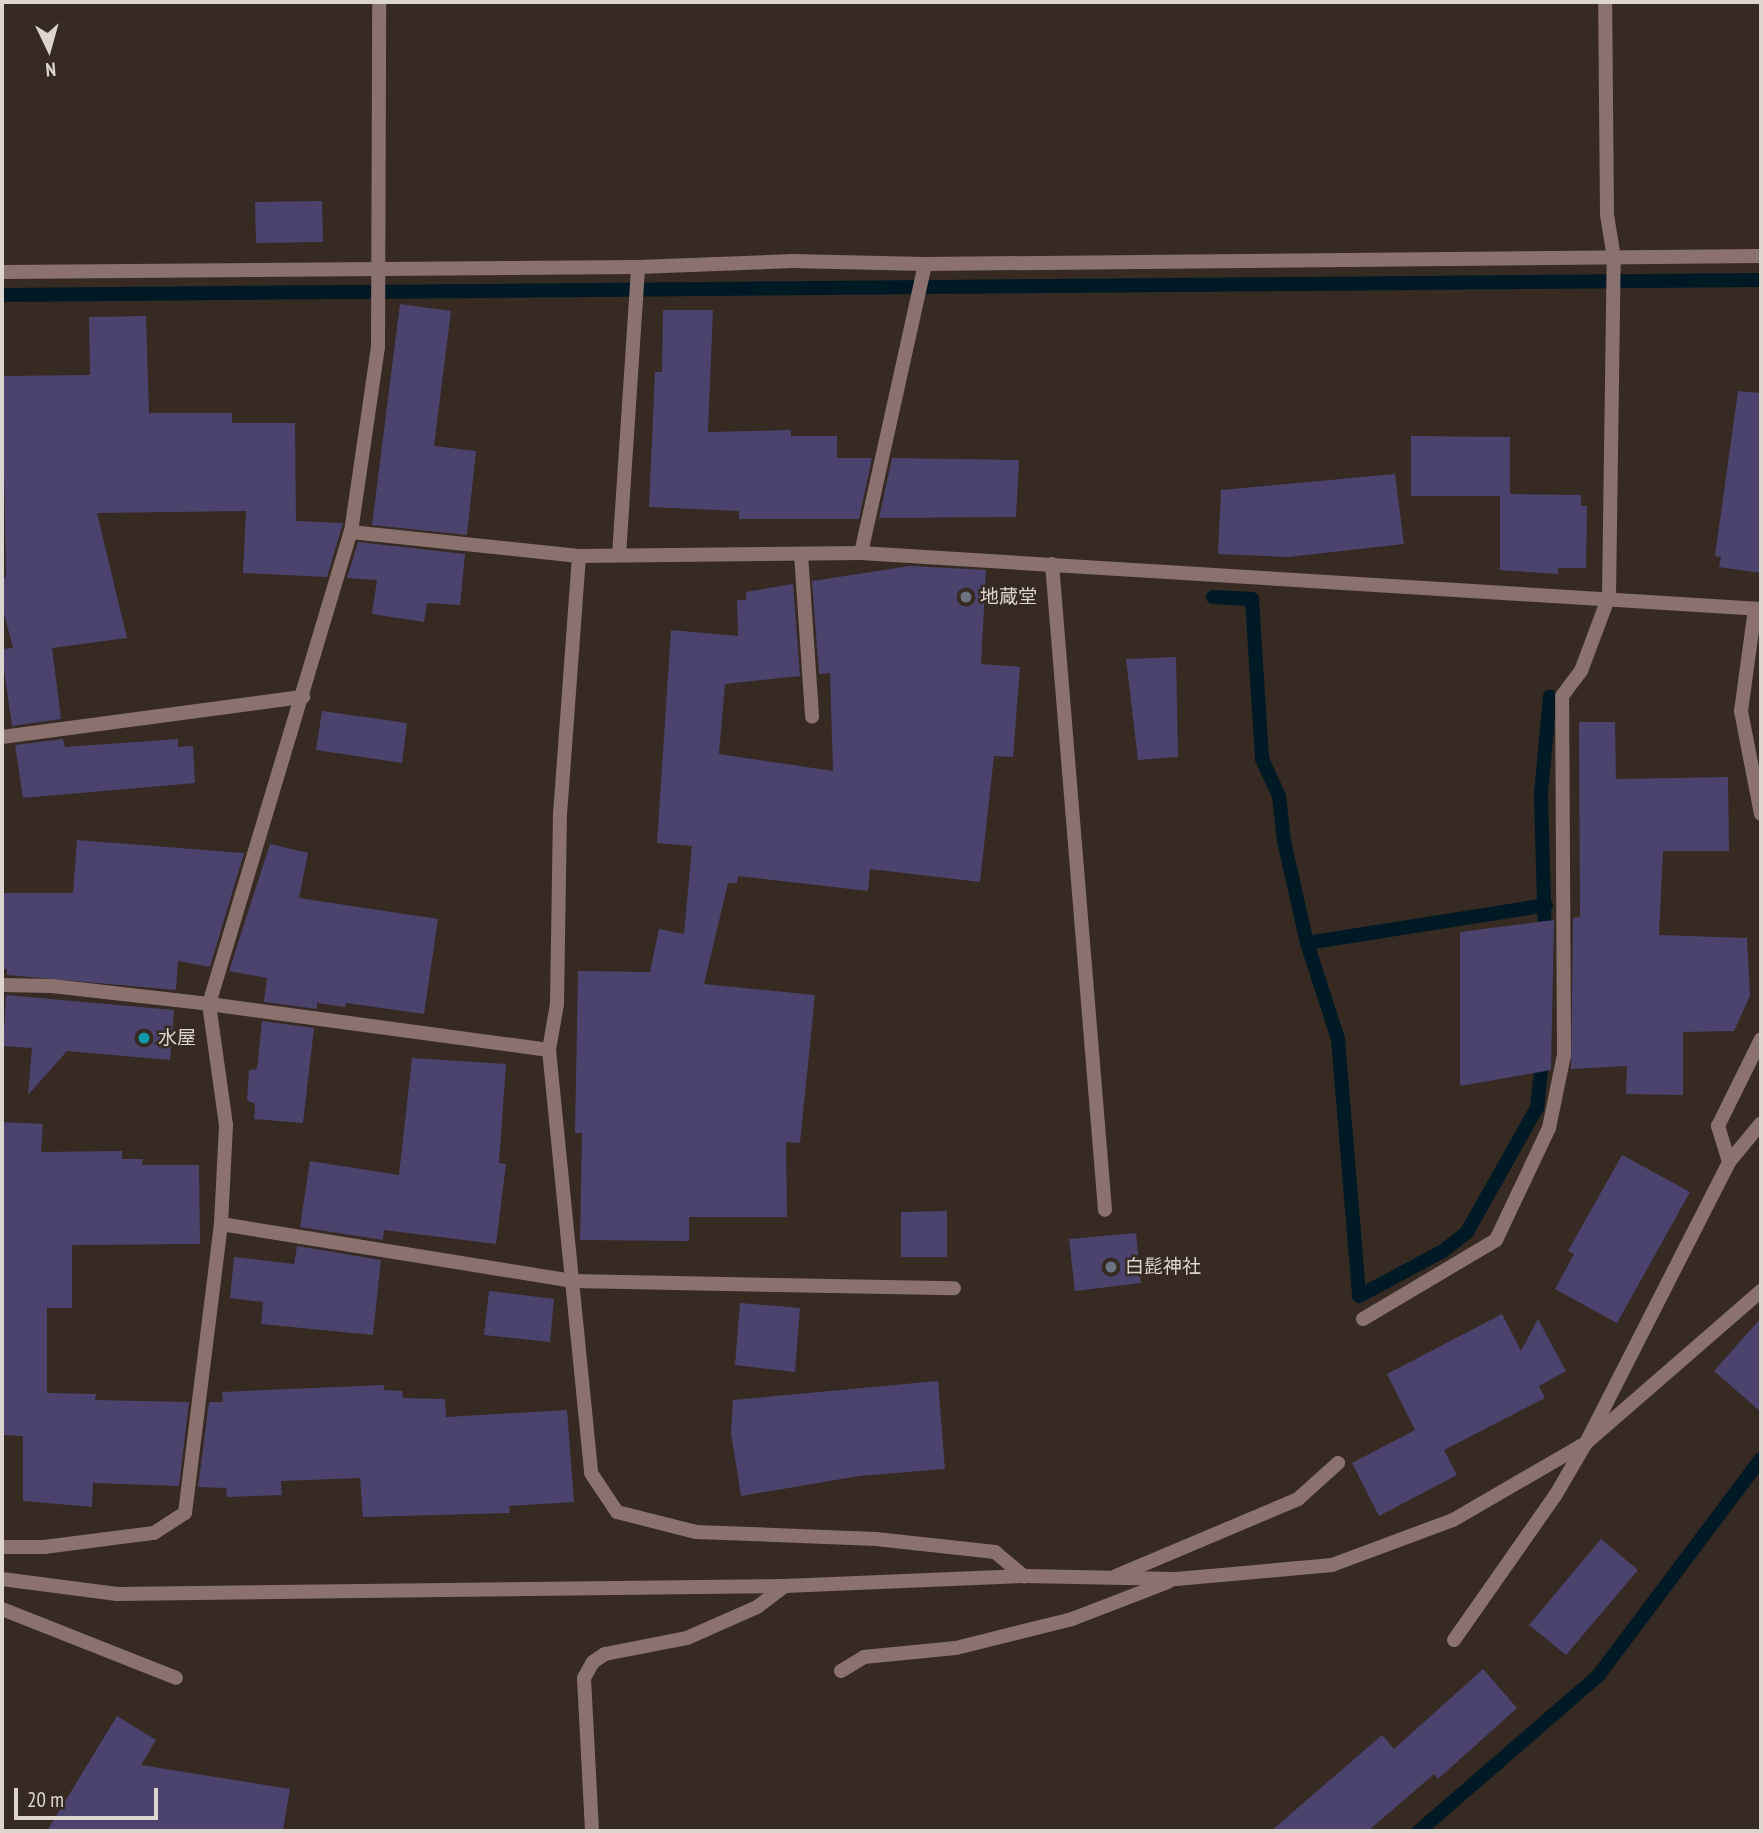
<!DOCTYPE html>
<html>
<head>
<meta charset="utf-8">
<style>
  body { margin:0 }
  #map { position:relative; width:1763px; height:1833px; overflow:hidden; background:#362a22; font-family:"PT Sans Narrow","Noto Sans JP",sans-serif }
  div>[style] { position:absolute }
  .stream>* { height:14px; margin:-7px; padding:0 7px; transform-origin:7px; border-radius:7px; background:#001a25 }
  .building>* { inset:0; background:#4b436d }
  .service>* { height:14px; margin:-7px; padding:0 7px; transform-origin:7px; border-radius:7px; background:#8b726f }
  .minor>* { height:14px; margin:-7px; padding:0 7px; transform-origin:7px; border-radius:7px; background:#8b726f }
  .dots>* { width:19px; height:19px; translate:-50% -50%; box-sizing:border-box; border:4px solid #362a22; border-radius:50% }
  span { translate:-50% -50%; white-space:nowrap; text-align:center; line-height:1.15; -webkit-text-stroke:5px #362a22; paint-order:stroke }
  .poi-label { font-size:19px; color:#ddd5d0 }
  .left { translate:0 -50%; text-align:left }
  .frame { position:absolute; inset:0; border:4px solid #ddd5d0; pointer-events:none }
  .north { position:absolute; left:14px; top:14px; width:70px; height:70px; -webkit-text-stroke:5px #362a22; paint-order:stroke; rotate:175deg; font-size:19px; font-weight:700; line-height:28px; text-align:center; color:#ddd5d0 }
  .north::after { content:''; display:block; margin:auto; width:24px; height:32px; background:#ddd5d0; clip-path:polygon(50% 0,100% 100%,50% 72%,0 100%) }
  .scale { position:absolute; left:14px; top:1788px; width:144px; height:32px; box-sizing:border-box; border:4px solid #ddd5d0; border-top:0; padding-left:9px; font-size:21px; line-height:24px; white-space:nowrap; color:#ddd5d0; -webkit-text-stroke:5px #362a22; paint-order:stroke }
</style>
</head>
<body>
<div id="map">
  <div class="stream">
    <div style="left:2px;top:295px;width:1759px;rotate:-0.49deg"></div>
    <div style="left:1213px;top:597px;width:39px;rotate:3deg"></div>
    <div style="left:1252px;top:599px;width:160px;rotate:86.4deg"></div>
    <div style="left:1262px;top:759px;width:41px;rotate:65.3deg"></div>
    <div style="left:1279px;top:796px;width:45px;rotate:83.7deg"></div>
    <div style="left:1284px;top:841px;width:105px;rotate:77.3deg"></div>
    <div style="left:1307px;top:943px;width:101px;rotate:72.1deg"></div>
    <div style="left:1338px;top:1039px;width:258px;rotate:85.3deg"></div>
    <div style="left:1359px;top:1296px;width:95px;rotate:-28.2deg"></div>
    <div style="left:1443px;top:1251px;width:31px;rotate:-38deg"></div>
    <div style="left:1467px;top:1232px;width:142px;rotate:-60.6deg"></div>
    <div style="left:1537px;top:1108px;width:55px;rotate:-83.8deg"></div>
    <div style="left:1545px;top:939px;width:146px;rotate:-91.6deg"></div>
    <div style="left:1541px;top:793px;width:97px;rotate:-84.7deg"></div>
    <div style="left:1307px;top:943px;width:242px;rotate:-9deg"></div>
    <div style="left:1419px;top:1831px;width:237px;rotate:-40.9deg"></div>
    <div style="left:1598px;top:1676px;width:271px;rotate:-53.1deg"></div>
  </div>
  <div class="building">
    <div style="clip-path:polygon(322px 201px,323px 242px,256px 243px,255px 202px)"></div>
    <div style="clip-path:polygon(400px 304px,451px 311px,434px 446px,476px 451px,467px 535px,372px 525px)"></div>
    <div style="clip-path:polygon(663px 310px,713px 310px,708px 432px,791px 430px,791px 436px,837px 436px,837px 458px,872px 458px,859px 519px,739px 519px,739px 511px,649px 507px,655px 372px,662px 372px)"></div>
    <div style="clip-path:polygon(146px 316px,149px 413px,232px 413px,232px 423px,295px 423px,296px 521px,343px 523px,327px 577px,243px 573px,246px 511px,97px 513px,127px 638px,52px 648px,61px 719px,12px 726px,2px 656px,2px 649px,13px 648px,2px 606px,2px 578px,6px 577px,2px 376px,90px 375px,89px 317px)"></div>
    <div style="clip-path:polygon(1738px 391px,1761px 393px,1761px 573px,1719px 567px,1721px 557px,1715px 556px)"></div>
    <div style="clip-path:polygon(1411px 436px,1510px 437px,1510px 494px,1581px 495px,1581px 506px,1587px 506px,1586px 568px,1558px 568px,1558px 574px,1500px 570px,1500px 496px,1411px 496px)"></div>
    <div style="clip-path:polygon(892px 458px,1019px 460px,1016px 517px,879px 518px)"></div>
    <div style="clip-path:polygon(1395px 474px,1404px 544px,1288px 557px,1218px 554px,1221px 490px)"></div>
    <div style="clip-path:polygon(358px 542px,465px 554px,460px 605px,427px 603px,424px 622px,372px 614px,377px 580px,347px 578px)"></div>
    <div style="clip-path:polygon(910px 566px,986px 570px,981px 664px,1020px 667px,1013px 757px,994px 756px,980px 882px,870px 869px,868px 891px,738px 876px,737px 883px,728px 883px,704px 984px,815px 995px,800px 1143px,786px 1142px,787px 1217px,689px 1217px,689px 1241px,580px 1240px,582px 1133px,575px 1133px,578px 971px,650px 972px,659px 929px,684px 934px,692px 846px,657px 843px,671px 630px,738px 636px,737px 600px,746px 600px,746px 592px,793px 584px,800px 676px,725px 684px,719px 754px,833px 771px,830px 673px,819px 674px,812px 581px)"></div>
    <div style="clip-path:polygon(1176px 657px,1178px 757px,1138px 760px,1126px 659px)"></div>
    <div style="clip-path:polygon(322px 711px,407px 723px,402px 763px,316px 750px)"></div>
    <div style="clip-path:polygon(1579px 722px,1615px 722px,1616px 779px,1728px 777px,1729px 851px,1663px 851px,1659px 935px,1747px 938px,1750px 996px,1734px 1031px,1683px 1032px,1683px 1095px,1626px 1094px,1627px 1066px,1571px 1069px,1573px 918px,1580px 917px)"></div>
    <div style="clip-path:polygon(63px 739px,65px 747px,178px 739px,178px 747px,193px 746px,195px 783px,23px 798px,15px 745px)"></div>
    <div style="clip-path:polygon(77px 840px,244px 853px,210px 967px,178px 961px,176px 990px,7px 975px,7px 969px,2px 969px,2px 893px,73px 893px)"></div>
    <div style="clip-path:polygon(270px 844px,308px 853px,299px 898px,438px 919px,424px 1014px,346px 1003px,345px 1007px,317px 1003px,317px 1009px,264px 1002px,267px 978px,229px 971px)"></div>
    <div style="clip-path:polygon(1554px 920px,1551px 1070px,1460px 1086px,1460px 932px)"></div>
    <div style="clip-path:polygon(6px 995px,174px 1010px,170px 1060px,67px 1051px,28px 1095px,32px 1048px,3px 1046px)"></div>
    <div style="clip-path:polygon(262px 1021px,314px 1028px,303px 1123px,254px 1119px,255px 1104px,247px 1100px,249px 1070px,257px 1069px)"></div>
    <div style="clip-path:polygon(412px 1058px,506px 1064px,499px 1163px,506px 1164px,496px 1244px,384px 1230px,383px 1240px,300px 1227px,310px 1161px,399px 1175px)"></div>
    <div style="clip-path:polygon(2px 1122px,43px 1124px,41px 1152px,122px 1151px,122px 1159px,143px 1159px,142px 1165px,199px 1165px,200px 1244px,72px 1245px,72px 1308px,47px 1308px,47px 1393px,96px 1394px,95px 1400px,189px 1402px,179px 1486px,93px 1483px,92px 1507px,23px 1501px,23px 1436px,2px 1435px)"></div>
    <div style="clip-path:polygon(1622px 1155px,1690px 1192px,1617px 1323px,1555px 1289px,1574px 1254px,1568px 1251px)"></div>
    <div style="clip-path:polygon(947px 1211px,947px 1257px,901px 1257px,901px 1212px)"></div>
    <div style="clip-path:polygon(1136px 1233px,1141px 1283px,1075px 1291px,1069px 1239px)"></div>
    <div style="clip-path:polygon(297px 1246px,381px 1260px,373px 1335px,261px 1324px,263px 1302px,230px 1298px,234px 1257px,294px 1264px)"></div>
    <div style="clip-path:polygon(489px 1291px,554px 1299px,550px 1342px,484px 1335px)"></div>
    <div style="clip-path:polygon(740px 1303px,800px 1308px,795px 1372px,735px 1365px)"></div>
    <div style="clip-path:polygon(1502px 1314px,1521px 1351px,1538px 1319px,1566px 1371px,1539px 1386px,1545px 1398px,1444px 1450px,1457px 1475px,1379px 1516px,1352px 1463px,1415px 1430px,1387px 1374px)"></div>
    <div style="clip-path:polygon(1761px 1318px,1761px 1412px,1714px 1371px)"></div>
    <div style="clip-path:polygon(938px 1381px,945px 1469px,859px 1476px,741px 1496px,731px 1433px,733px 1400px)"></div>
    <div style="clip-path:polygon(384px 1385px,384px 1390px,402px 1391px,403px 1398px,445px 1399px,446px 1417px,567px 1410px,574px 1502px,509px 1506px,510px 1513px,363px 1517px,360px 1478px,281px 1481px,282px 1495px,227px 1497px,226px 1488px,198px 1487px,209px 1402px,223px 1402px,222px 1392px)"></div>
    <div style="clip-path:polygon(1601px 1539px,1638px 1570px,1566px 1655px,1529px 1625px)"></div>
    <div style="clip-path:polygon(1483px 1669px,1517px 1708px,1438px 1779px,1434px 1774px,1368px 1831px,1271px 1831px,1382px 1735px,1394px 1749px)"></div>
    <div style="clip-path:polygon(117px 1716px,156px 1740px,141px 1765px,290px 1789px,283px 1831px,47px 1831px)"></div>
  </div>
  <div class="service">
    <div style="left:1052px;top:564px;width:648px;rotate:85.31deg"></div>
  </div>
  <div class="minor">
    <div style="left:2px;top:272px;width:636px;rotate:-0.45deg"></div>
    <div style="left:638px;top:267px;width:154px;rotate:-2.2deg"></div>
    <div style="left:792px;top:261px;width:133px;rotate:1.3deg"></div>
    <div style="left:925px;top:264px;width:836px;rotate:-0.55deg"></div>
    <div style="left:351px;top:532px;width:229px;rotate:6deg"></div>
    <div style="left:579px;top:556px;width:282px;rotate:-0.6deg"></div>
    <div style="left:861px;top:553px;width:902px;rotate:3.56deg"></div>
    <div style="left:861px;top:553px;width:296px;rotate:-77.5deg"></div>
    <div style="left:801px;top:554px;width:163px;rotate:86.1deg"></div>
    <div style="left:619px;top:555px;width:289px;rotate:-86.2deg"></div>
    <div style="left:579px;top:556px;width:257px;rotate:94.2deg"></div>
    <div style="left:560px;top:812px;width:192px;rotate:90.9deg"></div>
    <div style="left:557px;top:1004px;width:47px;rotate:99.9deg"></div>
    <div style="left:549px;top:1050px;width:425px;rotate:84.3deg"></div>
    <div style="left:591px;top:1473px;width:47px;rotate:56.3deg"></div>
    <div style="left:617px;top:1512px;width:81px;rotate:14.2deg"></div>
    <div style="left:696px;top:1532px;width:180px;rotate:2.2deg"></div>
    <div style="left:876px;top:1539px;width:120px;rotate:6.2deg"></div>
    <div style="left:995px;top:1552px;width:38px;rotate:40deg"></div>
    <div style="left:1755px;top:609px;width:103px;rotate:97.8deg"></div>
    <div style="left:1741px;top:711px;width:105px;rotate:79deg"></div>
    <div style="left:2px;top:737px;width:304px;rotate:-7.6deg"></div>
    <div style="left:2px;top:985px;width:50px;rotate:1.1deg"></div>
    <div style="left:52px;top:986px;width:158px;rotate:6.5deg"></div>
    <div style="left:209px;top:1004px;width:343px;rotate:7.7deg"></div>
    <div style="left:1729px;top:1162px;width:38px;rotate:-107deg"></div>
    <div style="left:1718px;top:1126px;width:97px;rotate:-63.7deg"></div>
    <div style="left:221px;top:1224px;width:357px;rotate:9.2deg"></div>
    <div style="left:573px;top:1281px;width:381px;rotate:1.1deg"></div>
    <div style="left:1363px;top:1319px;width:155px;rotate:-30.7deg"></div>
    <div style="left:1496px;top:1240px;width:124px;rotate:-64.7deg"></div>
    <div style="left:1549px;top:1128px;width:75px;rotate:-78.4deg"></div>
    <div style="left:1564px;top:1055px;width:359px;rotate:-90.3deg"></div>
    <div style="left:1562px;top:696px;width:31px;rotate:-53deg"></div>
    <div style="left:1581px;top:671px;width:80px;rotate:-69.5deg"></div>
    <div style="left:1609px;top:596px;width:338px;rotate:-89.2deg"></div>
    <div style="left:1614px;top:258px;width:44px;rotate:-99.2deg"></div>
    <div style="left:1607px;top:215px;width:213px;rotate:-90.5deg"></div>
    <div style="left:2px;top:1547px;width:42px"></div>
    <div style="left:44px;top:1547px;width:111px;rotate:-7.3deg"></div>
    <div style="left:154px;top:1533px;width:37px;rotate:-33deg"></div>
    <div style="left:185px;top:1513px;width:291px;rotate:-82.9deg"></div>
    <div style="left:221px;top:1224px;width:99px;rotate:-87.1deg"></div>
    <div style="left:226px;top:1125px;width:122px;rotate:-98deg"></div>
    <div style="left:209px;top:1004px;width:493px;rotate:-73.3deg"></div>
    <div style="left:351px;top:532px;width:187px;rotate:-81.7deg"></div>
    <div style="left:378px;top:347px;width:345px;rotate:-89.8deg"></div>
    <div style="left:1116px;top:1576px;width:198px;rotate:-22.9deg"></div>
    <div style="left:1298px;top:1499px;width:54px;rotate:-42deg"></div>
    <div style="left:2px;top:1579px;width:116px;rotate:7.4deg"></div>
    <div style="left:117px;top:1594px;width:668px;rotate:-0.69deg"></div>
    <div style="left:785px;top:1586px;width:239px;rotate:-2.4deg"></div>
    <div style="left:1024px;top:1576px;width:152px;rotate:1.1deg"></div>
    <div style="left:1176px;top:1579px;width:157px;rotate:-5.1deg"></div>
    <div style="left:1332px;top:1565px;width:129px;rotate:-20.4deg"></div>
    <div style="left:1453px;top:1520px;width:154px;rotate:-30.1deg"></div>
    <div style="left:1586px;top:1443px;width:315px;rotate:-63deg"></div>
    <div style="left:1729px;top:1162px;width:50px;rotate:-50.6deg"></div>
    <div style="left:2px;top:1609px;width:187px;rotate:21.6deg"></div>
    <div style="left:1454px;top:1640px;width:176px;rotate:-55deg"></div>
    <div style="left:1555px;top:1496px;width:61px;rotate:-59.7deg"></div>
    <div style="left:1586px;top:1443px;width:232px;rotate:-41deg"></div>
    <div style="left:841px;top:1671px;width:27px;rotate:-31deg"></div>
    <div style="left:864px;top:1657px;width:92px;rotate:-5.6deg"></div>
    <div style="left:956px;top:1648px;width:120px;rotate:-14deg"></div>
    <div style="left:1072px;top:1619px;width:103px;rotate:-21.1deg"></div>
    <div style="left:592px;top:1831px;width:153px;rotate:-93deg"></div>
    <div style="left:584px;top:1678px;width:18px;rotate:-61deg"></div>
    <div style="left:593px;top:1662px;width:14px;rotate:-34deg"></div>
    <div style="left:605px;top:1654px;width:84px;rotate:-11deg"></div>
    <div style="left:687px;top:1638px;width:77px;rotate:-23.9deg"></div>
    <div style="left:757px;top:1607px;width:35px;rotate:-37deg"></div>
  </div>
  <div class="dots">
    <div style="left:966px;top:597px;background:#6b7280"></div>
    <div style="left:144px;top:1038px;background:#0f9aa8"></div>
    <div style="left:1111px;top:1267px;background:#6b7280"></div>
  </div>
  <div class="poi-label">
    <span class="left" style="left:980px;top:597px">地蔵堂</span>
    <span class="left" style="left:158px;top:1038px">水屋</span>
    <span class="left" style="left:1125px;top:1267px">白髭神社</span>
  </div>
  <div class="frame"></div>
  <div class="north">N</div>
  <div class="scale">20 m</div>
</div>
</body>
</html>
